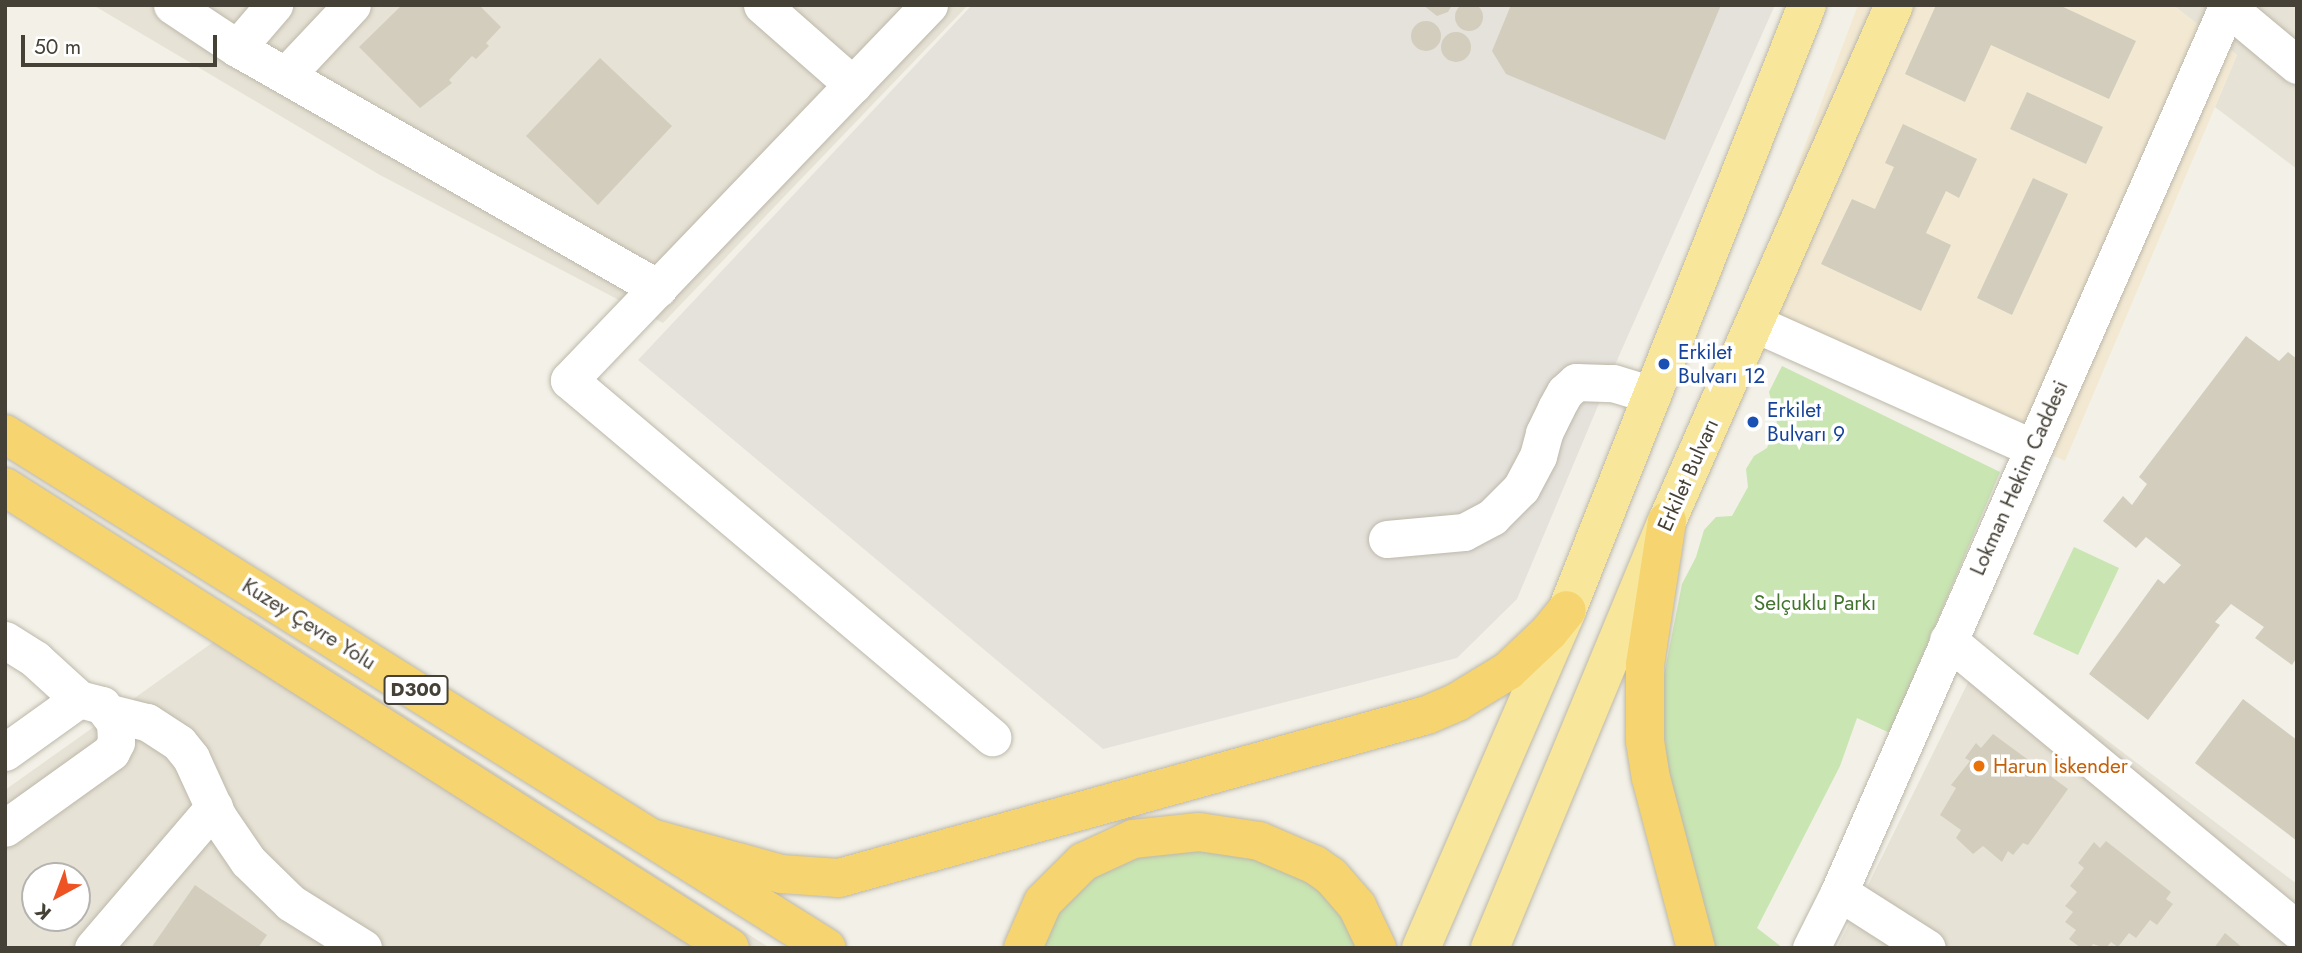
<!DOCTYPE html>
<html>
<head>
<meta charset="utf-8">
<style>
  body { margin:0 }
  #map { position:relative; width:2302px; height:953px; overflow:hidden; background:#f2f0e7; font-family:Jost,sans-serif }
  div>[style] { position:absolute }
  .residential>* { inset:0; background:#e6e2d5 }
  .commercial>* { inset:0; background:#f3e9d3 }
  .industrial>* { inset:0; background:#e5e2dc }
  .green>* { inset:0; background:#c9e5b2 }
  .building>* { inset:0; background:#d3cdbd }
  .round { border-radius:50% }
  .roads { filter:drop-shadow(0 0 2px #bdb8aa) drop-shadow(0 0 2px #bdb8aa) }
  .minor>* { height:37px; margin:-18.5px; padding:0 18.5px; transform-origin:18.5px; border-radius:18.5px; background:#fff }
  .major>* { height:38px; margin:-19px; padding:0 19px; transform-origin:19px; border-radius:19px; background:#f8e69a }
  .highway>* { height:38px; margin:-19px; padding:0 19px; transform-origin:19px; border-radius:19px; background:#f6d46f }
  .dots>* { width:19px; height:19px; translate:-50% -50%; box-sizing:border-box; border:4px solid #fff; border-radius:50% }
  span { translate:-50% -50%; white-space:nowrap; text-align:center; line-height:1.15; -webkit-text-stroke:7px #fff; paint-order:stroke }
  .shield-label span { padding:2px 5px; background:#fff; border:2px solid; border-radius:5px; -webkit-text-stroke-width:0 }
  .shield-label { font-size:19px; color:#454136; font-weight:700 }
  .transit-label { font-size:21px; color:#164399 }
  .left { translate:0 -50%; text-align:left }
  .street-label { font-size:21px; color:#454136 }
  .park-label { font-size:21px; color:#42742d }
  .food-label { font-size:21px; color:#c56008 }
  .frame { position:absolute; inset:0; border:7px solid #454136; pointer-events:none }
  .north { position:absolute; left:21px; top:862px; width:70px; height:70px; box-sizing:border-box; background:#fff; border:2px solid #b5b3af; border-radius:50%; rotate:221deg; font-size:19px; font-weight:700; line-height:28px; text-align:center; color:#454136 }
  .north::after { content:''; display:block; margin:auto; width:24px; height:32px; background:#ee5323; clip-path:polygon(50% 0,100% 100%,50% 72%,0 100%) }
  .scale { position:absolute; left:21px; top:35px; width:196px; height:32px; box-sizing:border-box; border:4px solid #454136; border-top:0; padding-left:9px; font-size:21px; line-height:24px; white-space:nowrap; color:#454136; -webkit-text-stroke:5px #fff; paint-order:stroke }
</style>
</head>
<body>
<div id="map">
  <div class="residential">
    <div style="clip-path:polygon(93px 5px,968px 5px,663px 323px,380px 175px)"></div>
    <div style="clip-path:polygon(2173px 5px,2297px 5px,2297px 169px,2215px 107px,2237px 55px)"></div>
    <div style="clip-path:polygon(evenodd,250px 616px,770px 948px,5px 948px,5px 790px,250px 616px,35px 876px,77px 876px,77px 918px,35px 918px,35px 876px)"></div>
    <div style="clip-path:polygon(1985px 648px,2297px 884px,2297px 948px,1837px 948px)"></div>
  </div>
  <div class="commercial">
    <div style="clip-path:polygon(1858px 5px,2173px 5px,2237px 55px,2065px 461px,1741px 315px)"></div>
  </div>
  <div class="industrial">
    <div style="clip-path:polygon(972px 5px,1775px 5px,1618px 358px,1517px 599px,1457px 658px,1103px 749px,638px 360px)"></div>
  </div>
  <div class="green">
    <div style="clip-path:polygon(1782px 366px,2000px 472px,1890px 733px,1857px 718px,1840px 766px,1757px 928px,1783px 948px,1715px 948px,1659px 767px,1654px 725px,1682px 584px,1696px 557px,1704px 530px,1716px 517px,1732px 516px,1748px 487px,1746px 469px,1754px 456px,1767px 448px,1777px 423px,1769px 392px)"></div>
    <div style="clip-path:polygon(2074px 547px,2119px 568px,2078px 655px,2033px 634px)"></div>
    <div style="clip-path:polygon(1166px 849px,1261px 856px,1332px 895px,1361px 948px,1038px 948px,1068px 893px,1117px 862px)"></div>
  </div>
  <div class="building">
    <div class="round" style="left:1455px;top:3px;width:28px;height:28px"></div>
    <div style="clip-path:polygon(402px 5px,479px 5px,501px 27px,486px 43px,489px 46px,476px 59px,472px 56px,449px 80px,452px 83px,420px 108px,359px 47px)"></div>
    <div style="clip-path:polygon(1423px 5px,1452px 5px,1448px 12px,1437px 16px)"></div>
    <div style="clip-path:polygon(1511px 5px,1721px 5px,1665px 140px,1506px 74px,1492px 51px)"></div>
    <div style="clip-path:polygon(1936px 5px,2059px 5px,2136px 41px,2109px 99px,1991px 45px,1965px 102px,1905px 74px)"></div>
    <div class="round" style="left:1411px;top:21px;width:30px;height:30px"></div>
    <div class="round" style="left:1441px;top:32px;width:30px;height:30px"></div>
    <div style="clip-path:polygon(600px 58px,672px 126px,598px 205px,526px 136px)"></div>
    <div style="clip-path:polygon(2027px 92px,2103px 127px,2086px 164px,2010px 129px)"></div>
    <div style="clip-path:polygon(1903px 124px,1977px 159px,1959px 198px,1946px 191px,1926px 233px,1951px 245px,1921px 311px,1821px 264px,1852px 199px,1875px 209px,1894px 167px,1885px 163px)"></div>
    <div style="clip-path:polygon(2033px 178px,2068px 194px,2012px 315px,1977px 298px)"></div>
    <div style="clip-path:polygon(2246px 336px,2279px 361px,2288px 352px,2297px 359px,2297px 657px,2292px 665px,2255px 638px,2264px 627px,2231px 604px,2215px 622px,2220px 625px,2148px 720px,2089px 674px,2158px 579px,2164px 584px,2181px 565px,2146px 537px,2136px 548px,2103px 521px,2123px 496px,2132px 505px,2147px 484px,2139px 477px)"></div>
    <div style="clip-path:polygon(2243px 699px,2297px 740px,2297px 841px,2195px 763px)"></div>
    <div style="clip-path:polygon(1993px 734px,2068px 789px,2028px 845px,2023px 843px,2013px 855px,2008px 851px,2002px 862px,1983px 846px,1973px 854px,1956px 838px,1961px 830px,1940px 815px,1956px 788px,1951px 785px,1970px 761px,1965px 758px,1976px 743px,1981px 748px)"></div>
    <div style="clip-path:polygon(2106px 841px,2171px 892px,2166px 899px,2173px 904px,2157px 925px,2150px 920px,2136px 938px,2129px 933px,2118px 947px,2111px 942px,2106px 948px,2093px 944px,2090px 948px,2081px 948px,2069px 939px,2076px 930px,2065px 922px,2073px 912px,2065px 906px,2077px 892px,2070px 886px,2084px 868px,2078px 863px,2094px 842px,2100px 848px)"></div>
    <div style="clip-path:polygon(195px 885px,267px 935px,258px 948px,151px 948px)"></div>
    <div style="clip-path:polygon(2225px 933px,2243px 948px,2214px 948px)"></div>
  </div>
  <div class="roads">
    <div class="minor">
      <div style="left:172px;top:5px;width:78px;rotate:33.5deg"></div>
      <div style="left:237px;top:48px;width:485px;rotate:29.7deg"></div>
      <div style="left:762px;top:5px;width:121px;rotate:41.3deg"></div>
      <div style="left:929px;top:5px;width:520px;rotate:133.83deg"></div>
      <div style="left:569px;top:380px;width:554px;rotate:40.16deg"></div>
      <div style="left:2225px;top:5px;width:94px;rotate:39.8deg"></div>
      <div style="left:237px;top:48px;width:57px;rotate:-49.3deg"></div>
      <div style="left:286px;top:75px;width:96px;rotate:-46.7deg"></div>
      <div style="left:1756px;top:324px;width:303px;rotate:24.1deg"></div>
      <div style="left:1387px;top:539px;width:77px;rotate:-5.2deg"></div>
      <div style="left:1464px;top:532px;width:32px;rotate:-28deg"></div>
      <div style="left:1492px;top:517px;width:41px;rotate:-45deg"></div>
      <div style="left:1521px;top:488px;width:36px;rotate:-62deg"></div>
      <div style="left:1538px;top:456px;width:24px;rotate:-75deg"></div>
      <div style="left:1544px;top:433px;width:28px;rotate:-64deg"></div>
      <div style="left:1556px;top:408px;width:18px;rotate:-61deg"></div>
      <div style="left:1565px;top:392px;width:15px;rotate:-42deg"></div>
      <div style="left:1576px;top:382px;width:37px;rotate:2deg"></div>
      <div style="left:1613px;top:383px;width:41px;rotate:17.1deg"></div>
      <div style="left:5px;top:640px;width:36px;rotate:32deg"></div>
      <div style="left:35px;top:659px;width:59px;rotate:42.3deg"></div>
      <div style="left:1948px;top:640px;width:454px;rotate:39.7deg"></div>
      <div style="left:110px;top:713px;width:38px;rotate:14deg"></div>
      <div style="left:147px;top:722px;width:38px;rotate:33deg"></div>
      <div style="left:179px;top:743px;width:19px;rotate:51deg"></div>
      <div style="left:191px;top:758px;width:65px;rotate:65.4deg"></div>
      <div style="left:218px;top:817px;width:53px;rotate:55.7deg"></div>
      <div style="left:248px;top:861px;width:60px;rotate:44.3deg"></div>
      <div style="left:291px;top:903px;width:85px;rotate:32deg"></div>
      <div style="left:5px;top:752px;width:91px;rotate:-35.6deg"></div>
      <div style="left:79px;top:699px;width:24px;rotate:15deg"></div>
      <div style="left:102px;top:705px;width:21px;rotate:53deg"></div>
      <div style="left:115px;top:722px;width:20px;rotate:87deg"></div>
      <div style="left:116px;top:742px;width:11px;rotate:117deg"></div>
      <div style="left:111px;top:752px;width:130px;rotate:144.4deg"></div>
      <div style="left:1839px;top:892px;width:104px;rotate:32.5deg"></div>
      <div style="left:93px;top:948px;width:186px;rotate:-49.4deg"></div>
      <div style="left:1811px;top:948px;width:63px;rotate:-63.4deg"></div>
      <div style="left:1839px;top:892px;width:966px;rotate:-66.33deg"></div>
    </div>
    <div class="major">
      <div style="left:1421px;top:948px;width:368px;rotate:-66.6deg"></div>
      <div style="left:1567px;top:610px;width:651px;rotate:-68.36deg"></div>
      <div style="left:1490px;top:948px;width:462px;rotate:-67.5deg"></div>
      <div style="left:1667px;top:521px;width:564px;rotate:-66.25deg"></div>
    </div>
    <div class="highway">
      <div style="left:5px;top:434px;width:969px;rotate:32.02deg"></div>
      <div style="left:5px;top:487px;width:859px;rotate:32.45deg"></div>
      <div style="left:1667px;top:521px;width:146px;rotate:98.7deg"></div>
      <div style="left:1645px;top:665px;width:76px;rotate:90deg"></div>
      <div style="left:1645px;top:741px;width:37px;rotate:81deg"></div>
      <div style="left:1651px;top:778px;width:176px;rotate:75.2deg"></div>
      <div style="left:655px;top:839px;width:131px;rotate:15.5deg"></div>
      <div style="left:781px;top:874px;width:58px;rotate:3.9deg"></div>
      <div style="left:839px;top:878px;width:610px;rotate:-15.49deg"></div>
      <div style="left:1427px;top:715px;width:33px;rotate:-23deg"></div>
      <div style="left:1457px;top:702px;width:60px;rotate:-31.3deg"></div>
      <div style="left:1508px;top:671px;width:57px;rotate:-43.6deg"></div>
      <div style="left:1549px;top:632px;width:28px;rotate:-51deg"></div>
      <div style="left:1023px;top:948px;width:50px;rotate:-66.5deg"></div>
      <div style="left:1043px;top:902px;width:57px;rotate:-45deg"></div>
      <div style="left:1083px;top:862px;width:55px;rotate:-24.7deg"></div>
      <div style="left:1133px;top:839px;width:66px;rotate:-6.1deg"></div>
      <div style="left:1199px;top:832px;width:61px;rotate:8.5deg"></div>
      <div style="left:1259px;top:841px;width:61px;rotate:23.2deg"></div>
      <div style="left:1315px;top:865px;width:19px;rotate:35deg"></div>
      <div style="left:1331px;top:876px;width:40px;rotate:49deg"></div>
      <div style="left:1357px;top:906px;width:47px;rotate:64.5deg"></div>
    </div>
  </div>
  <div class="dots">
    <div style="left:1664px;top:364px;background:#1a4fb4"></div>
    <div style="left:1753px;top:422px;background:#1a4fb4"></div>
    <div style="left:1979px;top:766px;background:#e8710a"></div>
  </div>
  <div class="shield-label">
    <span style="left:416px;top:690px">D300</span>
  </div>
  <div class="transit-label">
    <span class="left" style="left:1678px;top:364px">Erkilet<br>Bulvarı 12</span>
    <span class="left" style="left:1767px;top:422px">Erkilet<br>Bulvarı 9</span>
  </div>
  <div class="street-label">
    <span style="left:1688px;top:475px;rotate:-66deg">Erkilet Bulvarı</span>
    <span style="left:2019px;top:478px;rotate:-66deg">Lokman Hekim Caddesi</span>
    <span style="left:309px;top:624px;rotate:32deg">Kuzey Çevre Yolu</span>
  </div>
  <div class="park-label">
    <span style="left:1815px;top:603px">Selçuklu Parkı</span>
  </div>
  <div class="food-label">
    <span class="left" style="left:1993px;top:766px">Harun İskender</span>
  </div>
  <div class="frame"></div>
  <div class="north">K</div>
  <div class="scale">50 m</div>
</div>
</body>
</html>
